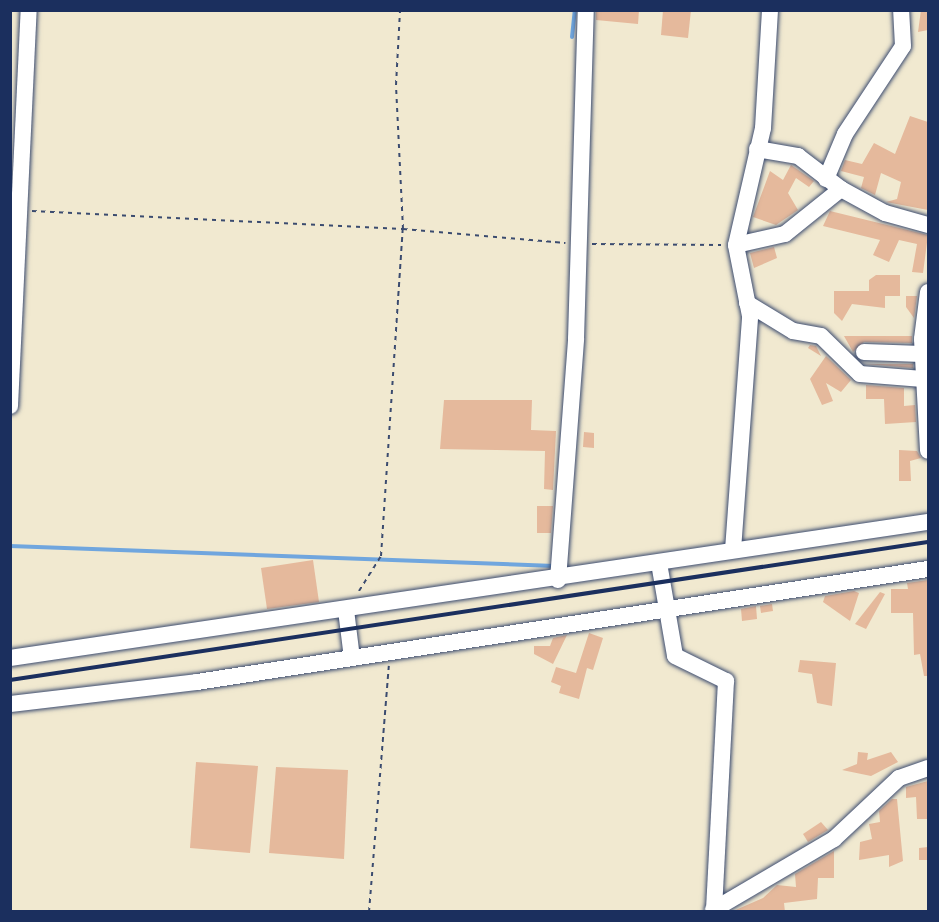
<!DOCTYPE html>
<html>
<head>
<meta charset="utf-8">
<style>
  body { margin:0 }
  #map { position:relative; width:939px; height:922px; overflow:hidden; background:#f1e9d0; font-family:"IM FELL Great Primer",serif }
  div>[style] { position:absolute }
  .stream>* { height:4px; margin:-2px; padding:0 2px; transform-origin:2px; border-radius:2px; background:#70a6de }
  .building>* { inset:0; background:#e5b99c }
  .path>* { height:2px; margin-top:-1px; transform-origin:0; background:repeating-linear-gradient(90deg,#3b4b6f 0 4.5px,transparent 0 9px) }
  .roads { filter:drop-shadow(0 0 2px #3b4b6f) drop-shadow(0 0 2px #3b4b6f) }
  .minor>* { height:16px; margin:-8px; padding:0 8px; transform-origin:8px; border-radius:8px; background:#fff }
  .rail>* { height:4px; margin:-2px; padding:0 2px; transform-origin:2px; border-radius:2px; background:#1b2f5e }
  span { translate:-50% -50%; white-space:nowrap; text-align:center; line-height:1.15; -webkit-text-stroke:4.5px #fdfcf7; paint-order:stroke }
  .frame { position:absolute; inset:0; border:12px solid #1b2f5e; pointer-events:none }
</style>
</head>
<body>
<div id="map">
  <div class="stream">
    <div style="left:572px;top:37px;width:27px;rotate:-84deg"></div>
    <div style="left:10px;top:546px;width:545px;rotate:2.1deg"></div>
  </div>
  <div class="building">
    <div style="clip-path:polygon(596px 10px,639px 10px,638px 24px,596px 20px)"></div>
    <div style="clip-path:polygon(663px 10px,691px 10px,688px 38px,661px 35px)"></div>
    <div style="clip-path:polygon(921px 10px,928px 10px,928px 30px,918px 32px)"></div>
    <div style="clip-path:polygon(910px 116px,928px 122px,928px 210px,886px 202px,897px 199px,901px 182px,881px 173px,875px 195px,861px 188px,864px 177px,841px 171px,845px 160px,862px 164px,874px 143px,895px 154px)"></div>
    <div style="clip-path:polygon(791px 165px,814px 181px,809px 187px,796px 178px,788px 193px,798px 210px,776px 225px,753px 217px,770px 171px,783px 180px)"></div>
    <div style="clip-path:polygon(830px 211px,928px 235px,923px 273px,912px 272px,917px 244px,899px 240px,889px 262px,873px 255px,880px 240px,823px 226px)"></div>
    <div style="clip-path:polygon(774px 247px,777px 258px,754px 268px,750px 253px)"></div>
    <div style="clip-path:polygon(876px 275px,900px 275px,900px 296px,885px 296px,885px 308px,852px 304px,842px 321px,834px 313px,834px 291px,869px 291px,869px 280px)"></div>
    <div style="clip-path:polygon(906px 296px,917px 296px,914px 318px,906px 307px)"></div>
    <div style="clip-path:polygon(844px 336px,912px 336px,912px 343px,864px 342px,853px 352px)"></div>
    <div style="clip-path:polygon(810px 345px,816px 346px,821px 356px,808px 348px)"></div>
    <div style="clip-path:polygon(826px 356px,851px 380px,841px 392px,826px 383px,833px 401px,822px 405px,810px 379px)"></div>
    <div style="clip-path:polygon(866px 364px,913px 364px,913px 368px)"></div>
    <div style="clip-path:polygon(866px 385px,904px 388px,904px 406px,915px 405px,916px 422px,885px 424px,884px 399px,866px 399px)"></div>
    <div style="clip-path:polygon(444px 400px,532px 400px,531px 430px,556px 431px,553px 490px,544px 489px,545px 451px,440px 449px)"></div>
    <div style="clip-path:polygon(584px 432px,594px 433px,594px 448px,583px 447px)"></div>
    <div style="clip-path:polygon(899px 450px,917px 451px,921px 458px,910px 461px,911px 481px,899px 481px)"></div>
    <div style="clip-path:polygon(537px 506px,553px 506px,551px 533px,537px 533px)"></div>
    <div style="clip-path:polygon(313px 560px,319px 602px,267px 609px,261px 568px)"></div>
    <div style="clip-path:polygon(928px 580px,928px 676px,924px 676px,920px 654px,914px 655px,913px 613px,891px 613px,891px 589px,908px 589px,907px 583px)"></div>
    <div style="clip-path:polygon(854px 591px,859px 593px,850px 621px,823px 602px,825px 596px)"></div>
    <div style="clip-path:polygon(880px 592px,885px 594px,866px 629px,855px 624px)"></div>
    <div style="clip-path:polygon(772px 604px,773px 611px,761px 613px,760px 606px)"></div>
    <div style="clip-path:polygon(756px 606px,757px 619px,742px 621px,741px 609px)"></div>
    <div style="clip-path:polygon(589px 633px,603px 638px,593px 670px,587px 668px,579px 699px,559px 693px,561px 686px,551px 682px,556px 667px,576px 673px)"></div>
    <div style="clip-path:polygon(567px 635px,553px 664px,534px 654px,534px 646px,550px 646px,553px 638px)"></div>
    <div style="clip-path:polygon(800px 660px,836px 663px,832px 706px,817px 703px,812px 674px,798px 672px)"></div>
    <div style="clip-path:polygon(858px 752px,868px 753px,867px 760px,891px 752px,898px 762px,871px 776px,842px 770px,857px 764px)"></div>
    <div style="clip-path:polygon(196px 762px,258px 766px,250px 853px,190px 848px)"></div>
    <div style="clip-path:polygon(276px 767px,348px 770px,344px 859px,269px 853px)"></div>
    <div style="clip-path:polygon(928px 781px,928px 819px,917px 819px,916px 797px,906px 798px,906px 787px)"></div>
    <div style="clip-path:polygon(892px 799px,897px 799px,903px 861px,889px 867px,889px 855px,859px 860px,860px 842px,872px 839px,869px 824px,880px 822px,879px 811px)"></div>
    <div style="clip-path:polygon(821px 822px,828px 830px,808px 842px,803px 834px)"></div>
    <div style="clip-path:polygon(928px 847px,928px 860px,919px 860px,919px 848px)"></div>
    <div style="clip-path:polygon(834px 851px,834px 878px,818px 878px,817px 899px,784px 903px,785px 912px,731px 912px,763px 898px,777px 885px,796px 887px,795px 874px)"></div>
  </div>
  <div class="path">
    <div style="left:32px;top:211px;width:371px;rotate:2.8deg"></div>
    <div style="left:403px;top:229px;width:163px;rotate:4.9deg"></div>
    <div style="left:592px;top:244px;width:129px;rotate:0.4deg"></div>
    <div style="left:359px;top:591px;width:41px;rotate:-57.8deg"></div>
    <div style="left:381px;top:556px;width:328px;rotate:-86.2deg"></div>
    <div style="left:403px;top:229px;width:144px;rotate:-92.8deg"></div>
    <div style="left:396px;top:85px;width:75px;rotate:-86.9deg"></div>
    <div style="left:369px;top:912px;width:247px;rotate:-85.4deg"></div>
  </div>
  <div class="roads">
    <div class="minor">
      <div style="left:757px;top:149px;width:42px;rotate:9.7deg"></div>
      <div style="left:798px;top:156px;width:54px;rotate:37.5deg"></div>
      <div style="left:841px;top:189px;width:50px;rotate:28.6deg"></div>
      <div style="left:885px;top:213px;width:45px;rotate:15.6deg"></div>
      <div style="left:826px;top:179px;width:49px;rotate:-67.1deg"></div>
      <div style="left:845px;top:134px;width:105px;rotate:-56.6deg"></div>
      <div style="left:903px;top:46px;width:36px;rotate:-93deg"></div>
      <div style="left:736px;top:245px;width:50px;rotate:-12.7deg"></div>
      <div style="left:785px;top:234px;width:72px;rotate:-38.8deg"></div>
      <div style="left:928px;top:292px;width:47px;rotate:97.3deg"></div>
      <div style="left:922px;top:339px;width:112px;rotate:86.9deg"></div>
      <div style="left:747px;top:303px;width:54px;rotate:31.3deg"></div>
      <div style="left:793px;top:331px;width:28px;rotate:10deg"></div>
      <div style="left:821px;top:336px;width:54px;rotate:44.3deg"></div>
      <div style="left:860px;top:374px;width:63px;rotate:4.5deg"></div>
      <div style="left:864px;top:352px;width:58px;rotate:2deg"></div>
      <div style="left:10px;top:406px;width:396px;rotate:-87.3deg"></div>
      <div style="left:733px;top:550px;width:235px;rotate:-85.8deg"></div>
      <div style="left:750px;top:316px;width:72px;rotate:-101.2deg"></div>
      <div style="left:736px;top:245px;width:120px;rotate:-77deg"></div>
      <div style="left:763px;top:128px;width:118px;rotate:-86.6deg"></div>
      <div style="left:659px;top:563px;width:94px;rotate:80.2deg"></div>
      <div style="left:675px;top:656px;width:57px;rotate:26.1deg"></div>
      <div style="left:726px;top:681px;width:231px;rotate:93deg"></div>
      <div style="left:558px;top:580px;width:242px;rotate:-85.7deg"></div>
      <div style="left:576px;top:339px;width:329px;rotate:-88.3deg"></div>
      <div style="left:346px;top:610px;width:48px;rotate:82.9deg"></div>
      <div style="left:10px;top:658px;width:928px;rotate:-8.43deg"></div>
      <div style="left:10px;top:704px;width:188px;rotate:-6.7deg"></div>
      <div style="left:197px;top:682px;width:740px;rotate:-8.79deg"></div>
      <div style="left:713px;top:910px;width:140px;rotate:-30.4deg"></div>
      <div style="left:834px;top:839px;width:89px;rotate:-43.2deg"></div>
      <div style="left:899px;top:778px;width:31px;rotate:-19deg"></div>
    </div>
  </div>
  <div class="rail">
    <div style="left:10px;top:680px;width:928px;rotate:-8.55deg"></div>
  </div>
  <div class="frame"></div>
</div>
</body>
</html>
